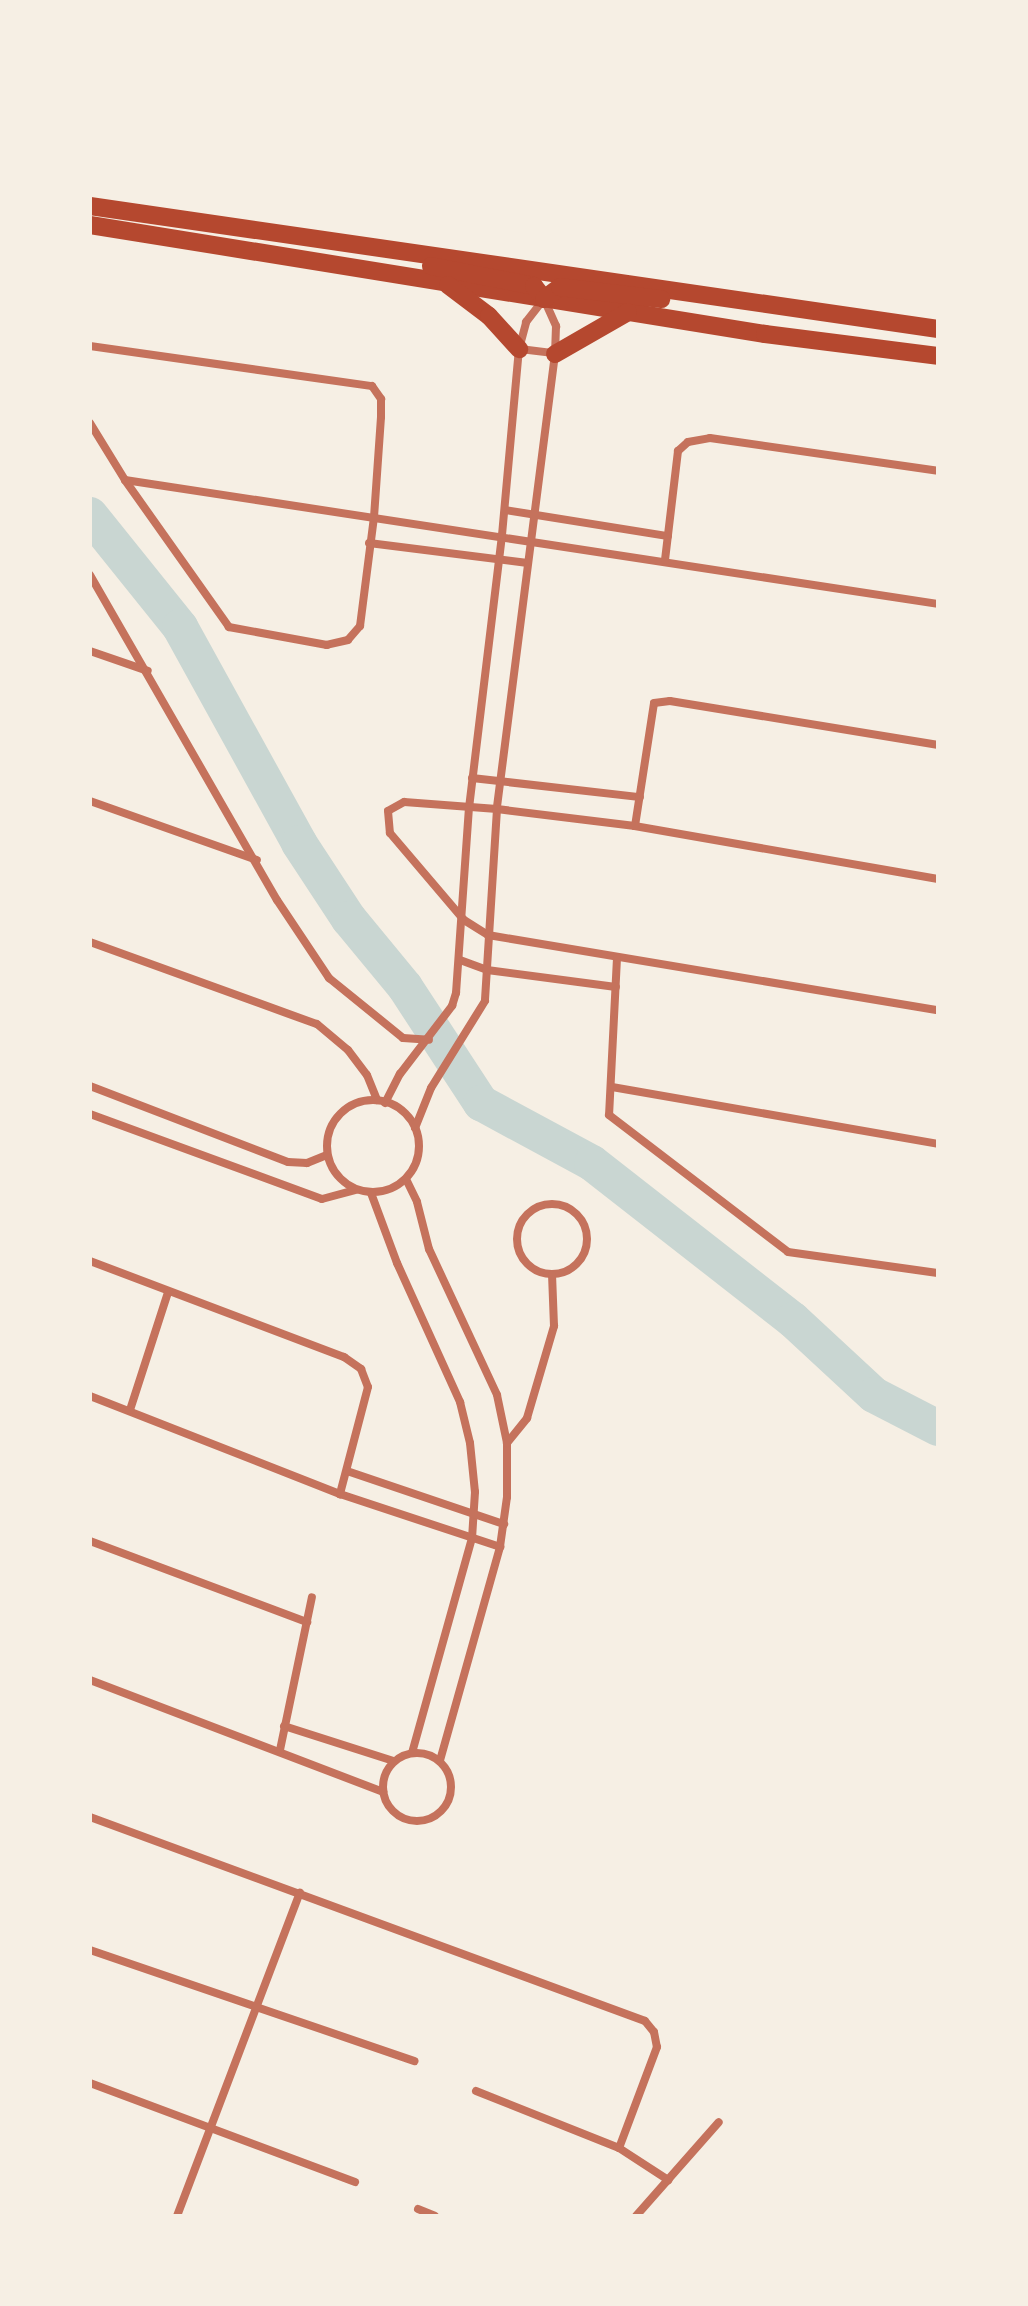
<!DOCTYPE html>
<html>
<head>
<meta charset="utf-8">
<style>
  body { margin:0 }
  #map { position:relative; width:1028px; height:2306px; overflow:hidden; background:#f6efe4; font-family:Lora,serif }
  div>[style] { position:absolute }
  .river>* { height:36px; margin:-18px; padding:0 18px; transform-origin:18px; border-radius:18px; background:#c9d6d2 }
  .minor>* { height:8px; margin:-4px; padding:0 4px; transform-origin:4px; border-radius:4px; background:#c5725c }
  .minor>.ring { margin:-4px; padding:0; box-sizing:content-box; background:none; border:8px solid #c5725c; border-radius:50% }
  .primary>* { height:18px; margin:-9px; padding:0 9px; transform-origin:9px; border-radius:9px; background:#b5482f }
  span { translate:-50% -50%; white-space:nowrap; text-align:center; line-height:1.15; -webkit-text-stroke:8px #f6efe4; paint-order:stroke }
  .frame { position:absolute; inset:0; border:92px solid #f6efe4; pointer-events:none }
</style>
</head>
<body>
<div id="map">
  <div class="river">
    <div style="left:90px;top:515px;width:144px;rotate:51.2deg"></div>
    <div style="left:180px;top:627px;width:247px;rotate:61.1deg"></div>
    <div style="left:299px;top:843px;width:91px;rotate:56.7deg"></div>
    <div style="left:349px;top:919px;width:88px;rotate:50.5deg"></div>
    <div style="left:405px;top:987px;width:139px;rotate:56.8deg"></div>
    <div style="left:481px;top:1103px;width:126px;rotate:28.4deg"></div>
    <div style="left:592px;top:1163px;width:255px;rotate:38deg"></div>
    <div style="left:793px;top:1320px;width:110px;rotate:42.8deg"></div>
    <div style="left:874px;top:1395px;width:72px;rotate:27.3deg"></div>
  </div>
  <div class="minor">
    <div style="left:90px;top:346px;width:285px;rotate:8.1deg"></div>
    <div style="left:372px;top:386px;width:16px;rotate:55deg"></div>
    <div style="left:381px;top:399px;width:18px;rotate:90deg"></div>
    <div style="left:381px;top:417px;width:100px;rotate:94deg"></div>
    <div style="left:374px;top:517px;width:110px;rotate:97.3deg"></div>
    <div style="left:360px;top:626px;width:18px;rotate:131deg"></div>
    <div style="left:348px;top:640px;width:22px;rotate:167deg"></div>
    <div style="left:327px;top:645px;width:100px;rotate:-169.6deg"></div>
    <div style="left:229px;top:627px;width:180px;rotate:-125.3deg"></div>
    <div style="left:125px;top:480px;width:67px;rotate:-121.6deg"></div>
    <div style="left:520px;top:349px;width:34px;rotate:7deg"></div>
    <div style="left:125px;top:480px;width:822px;rotate:8.67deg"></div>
    <div style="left:505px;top:510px;width:165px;rotate:9.1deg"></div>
    <div style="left:369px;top:543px;width:160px;rotate:7.2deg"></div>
    <div style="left:665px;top:560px;width:110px;rotate:-83.2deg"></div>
    <div style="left:678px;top:451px;width:13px;rotate:-42deg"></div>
    <div style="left:688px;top:442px;width:22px;rotate:-10deg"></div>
    <div style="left:710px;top:438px;width:230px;rotate:8.2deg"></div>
    <div style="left:90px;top:575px;width:375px;rotate:60.1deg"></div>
    <div style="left:277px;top:900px;width:94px;rotate:56.3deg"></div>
    <div style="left:329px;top:978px;width:95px;rotate:39deg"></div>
    <div style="left:403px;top:1038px;width:26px;rotate:4deg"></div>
    <div style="left:90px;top:651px;width:61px;rotate:19deg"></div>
    <div style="left:472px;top:778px;width:169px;rotate:6.5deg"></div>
    <div style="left:90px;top:801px;width:177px;rotate:19.5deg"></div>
    <div style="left:635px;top:826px;width:124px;rotate:-81.2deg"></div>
    <div style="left:654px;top:703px;width:16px;rotate:-7deg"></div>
    <div style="left:670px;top:701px;width:272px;rotate:9.3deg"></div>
    <div style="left:938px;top:879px;width:308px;rotate:-170.1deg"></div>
    <div style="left:635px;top:826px;width:139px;rotate:-173deg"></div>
    <div style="left:497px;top:809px;width:93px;rotate:-175.7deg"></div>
    <div style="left:404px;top:802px;width:18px;rotate:151deg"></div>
    <div style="left:388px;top:811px;width:22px;rotate:85deg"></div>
    <div style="left:390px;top:833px;width:114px;rotate:49.6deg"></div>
    <div style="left:464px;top:920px;width:28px;rotate:32deg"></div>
    <div style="left:488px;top:935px;width:456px;rotate:9.5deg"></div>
    <div style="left:90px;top:942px;width:241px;rotate:19.9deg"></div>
    <div style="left:317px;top:1024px;width:40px;rotate:40deg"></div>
    <div style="left:348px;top:1050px;width:31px;rotate:53deg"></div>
    <div style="left:367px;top:1075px;width:27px;rotate:68deg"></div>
    <div style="left:617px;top:958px;width:157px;rotate:92.9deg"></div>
    <div style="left:609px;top:1115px;width:225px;rotate:37.4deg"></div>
    <div style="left:788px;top:1252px;width:151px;rotate:8deg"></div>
    <div style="left:460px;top:960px;width:29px;rotate:20deg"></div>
    <div style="left:487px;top:970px;width:130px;rotate:7.5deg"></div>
    <div style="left:90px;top:1086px;width:212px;rotate:21deg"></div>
    <div style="left:288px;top:1162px;width:19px;rotate:3deg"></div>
    <div style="left:307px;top:1163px;width:22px;rotate:-22deg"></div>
    <div style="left:612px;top:1087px;width:331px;rotate:9.9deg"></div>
    <div class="ring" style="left:327px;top:1100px;width:84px;height:84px"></div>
    <div style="left:385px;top:1103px;width:33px;rotate:-63deg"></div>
    <div style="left:400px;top:1074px;width:86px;rotate:-52.6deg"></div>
    <div style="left:452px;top:1006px;width:14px;rotate:-73deg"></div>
    <div style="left:456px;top:993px;width:185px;rotate:-86deg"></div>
    <div style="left:469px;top:808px;width:275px;rotate:-83.1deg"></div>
    <div style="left:502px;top:535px;width:187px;rotate:-84.8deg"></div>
    <div style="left:519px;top:349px;width:28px;rotate:-75deg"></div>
    <div style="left:526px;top:322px;width:29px;rotate:-52deg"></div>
    <div style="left:544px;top:299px;width:30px;rotate:66deg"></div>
    <div style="left:556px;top:326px;width:28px;rotate:92deg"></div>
    <div style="left:555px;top:354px;width:459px;rotate:97.3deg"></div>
    <div style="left:497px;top:809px;width:192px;rotate:93.6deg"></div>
    <div style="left:485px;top:1001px;width:102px;rotate:121.8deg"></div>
    <div style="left:431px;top:1088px;width:43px;rotate:111.8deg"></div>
    <div style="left:90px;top:1114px;width:247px;rotate:20.1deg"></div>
    <div style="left:322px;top:1199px;width:35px;rotate:-15deg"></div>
    <div style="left:406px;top:1179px;width:25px;rotate:64deg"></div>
    <div style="left:417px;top:1202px;width:49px;rotate:75.7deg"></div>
    <div style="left:429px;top:1249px;width:161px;rotate:65deg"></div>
    <div style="left:497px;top:1395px;width:49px;rotate:78.2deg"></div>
    <div style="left:507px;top:1443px;width:54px;rotate:90deg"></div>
    <div style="left:507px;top:1497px;width:50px;rotate:98deg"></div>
    <div style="left:500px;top:1547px;width:222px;rotate:105.7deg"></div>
    <div style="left:371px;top:1193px;width:75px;rotate:69.6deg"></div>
    <div style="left:397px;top:1263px;width:153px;rotate:65.6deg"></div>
    <div style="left:460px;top:1402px;width:42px;rotate:76.3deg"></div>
    <div style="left:470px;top:1443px;width:49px;rotate:84.2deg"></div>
    <div style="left:475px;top:1492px;width:46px;rotate:93.7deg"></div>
    <div style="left:472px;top:1538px;width:223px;rotate:105.6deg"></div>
    <div class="ring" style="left:517px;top:1204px;width:62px;height:62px"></div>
    <div style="left:90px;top:1261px;width:272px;rotate:20.7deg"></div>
    <div style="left:344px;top:1357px;width:21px;rotate:35deg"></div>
    <div style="left:361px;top:1369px;width:19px;rotate:69deg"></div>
    <div style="left:368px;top:1387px;width:111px;rotate:104.7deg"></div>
    <div style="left:90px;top:1396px;width:269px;rotate:21.4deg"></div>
    <div style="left:340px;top:1494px;width:169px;rotate:18.3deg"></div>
    <div style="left:130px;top:1410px;width:124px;rotate:-72.1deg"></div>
    <div style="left:507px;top:1443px;width:32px;rotate:-51deg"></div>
    <div style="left:527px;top:1418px;width:96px;rotate:-73.6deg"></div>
    <div style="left:554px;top:1326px;width:51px;rotate:-92.2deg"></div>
    <div style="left:347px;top:1471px;width:166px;rotate:18.7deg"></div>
    <div style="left:90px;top:1541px;width:232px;rotate:20.5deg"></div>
    <div style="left:90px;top:1680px;width:314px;rotate:20.9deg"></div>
    <div style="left:284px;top:1726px;width:115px;rotate:17.7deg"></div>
    <div style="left:280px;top:1750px;width:156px;rotate:-78.2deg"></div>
    <div class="ring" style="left:383px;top:1753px;width:60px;height:60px"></div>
    <div style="left:90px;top:1817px;width:591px;rotate:20.18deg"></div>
    <div style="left:645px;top:2021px;width:14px;rotate:51deg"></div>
    <div style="left:654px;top:2032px;width:15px;rotate:79deg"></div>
    <div style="left:657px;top:2047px;width:108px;rotate:110.6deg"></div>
    <div style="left:90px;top:1950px;width:343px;rotate:18.9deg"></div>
    <div style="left:90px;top:2083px;width:283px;rotate:20.5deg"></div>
    <div style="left:476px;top:2091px;width:154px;rotate:21.7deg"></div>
    <div style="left:619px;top:2148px;width:59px;rotate:33.1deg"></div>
    <div style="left:418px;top:2209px;width:18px;rotate:22deg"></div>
    <div style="left:177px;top:2216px;width:346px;rotate:-69.2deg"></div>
    <div style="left:636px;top:2216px;width:125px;rotate:-48.6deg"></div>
  </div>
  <div class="primary">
    <div style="left:90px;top:206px;width:857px;rotate:8.25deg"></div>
    <div style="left:90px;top:225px;width:684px;rotate:9.17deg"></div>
    <div style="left:765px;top:334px;width:174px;rotate:7.2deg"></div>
    <div style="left:431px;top:266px;width:105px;rotate:11deg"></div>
    <div style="left:534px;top:286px;width:16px;rotate:52deg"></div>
    <div style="left:544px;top:299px;width:20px;rotate:-37deg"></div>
    <div style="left:560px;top:287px;width:102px;rotate:6.8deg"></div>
    <div style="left:448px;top:285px;width:51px;rotate:37.1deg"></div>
    <div style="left:489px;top:316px;width:45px;rotate:47.7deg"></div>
    <div style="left:555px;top:354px;width:84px;rotate:-29.9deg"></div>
  </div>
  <div class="frame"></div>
</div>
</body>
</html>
